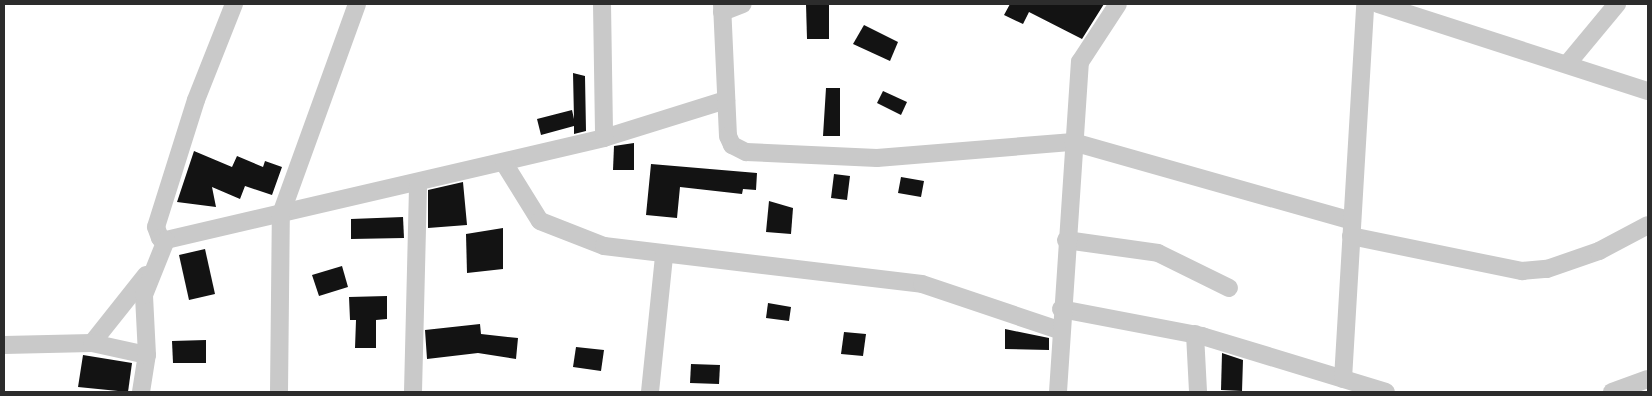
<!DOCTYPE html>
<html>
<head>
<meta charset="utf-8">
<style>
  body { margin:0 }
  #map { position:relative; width:1652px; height:396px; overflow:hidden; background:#fff; font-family:Cabin,sans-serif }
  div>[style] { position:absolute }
  .building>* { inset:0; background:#131313 }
  .minor>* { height:18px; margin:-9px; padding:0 9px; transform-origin:9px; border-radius:9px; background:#c9c9c9 }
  span { translate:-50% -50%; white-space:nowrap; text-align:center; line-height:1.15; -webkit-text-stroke:5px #fff; paint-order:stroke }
  .frame { position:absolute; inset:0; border:5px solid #2c2c2c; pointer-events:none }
</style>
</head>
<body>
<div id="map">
  <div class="building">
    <div style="clip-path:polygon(806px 4px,829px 4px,829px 39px,807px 39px)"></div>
    <div style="clip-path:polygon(1010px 4px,1104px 4px,1082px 39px,1029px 12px,1023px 24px,1004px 15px)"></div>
    <div style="clip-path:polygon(864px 25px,898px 42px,890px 61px,853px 44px)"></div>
    <div style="clip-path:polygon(573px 73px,585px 76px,586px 131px,574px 134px,574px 126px,541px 135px,537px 119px,572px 110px,574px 119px)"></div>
    <div style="clip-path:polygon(826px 88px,840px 88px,840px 136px,823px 136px)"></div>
    <div style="clip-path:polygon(883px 91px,907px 102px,901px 115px,877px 103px)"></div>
    <div style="clip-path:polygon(634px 143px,634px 170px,613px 170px,614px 146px)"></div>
    <div style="clip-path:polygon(194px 151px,232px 167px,237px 156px,263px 167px,265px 161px,282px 167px,272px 195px,245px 186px,240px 199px,212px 187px,216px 207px,177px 202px)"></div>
    <div style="clip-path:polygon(651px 164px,757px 173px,756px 190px,743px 189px,742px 194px,680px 187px,677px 218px,646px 215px)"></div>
    <div style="clip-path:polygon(834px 174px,850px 176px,847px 200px,831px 198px)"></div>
    <div style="clip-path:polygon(901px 177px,924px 181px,921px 197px,898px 193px)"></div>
    <div style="clip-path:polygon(463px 182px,467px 225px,428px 228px,428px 190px)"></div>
    <div style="clip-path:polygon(769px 201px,793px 208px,791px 234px,766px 232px)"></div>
    <div style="clip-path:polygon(403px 217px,404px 238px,351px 239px,351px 219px)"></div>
    <div style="clip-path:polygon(503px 228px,503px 269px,467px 273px,466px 234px)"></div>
    <div style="clip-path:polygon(205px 249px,215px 294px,189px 300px,179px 255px)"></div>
    <div style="clip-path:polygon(342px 266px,348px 287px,319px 296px,312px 275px)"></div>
    <div style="clip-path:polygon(387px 296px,387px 319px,376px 320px,376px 348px,355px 348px,356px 320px,350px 320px,349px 297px)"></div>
    <div style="clip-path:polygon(768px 303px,791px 307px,789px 321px,766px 318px)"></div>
    <div style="clip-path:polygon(480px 324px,481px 334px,518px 338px,516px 359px,478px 353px,427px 359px,425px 330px)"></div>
    <div style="clip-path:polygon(1005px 329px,1049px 338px,1049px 350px,1005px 349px)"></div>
    <div style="clip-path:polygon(844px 332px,866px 334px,863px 356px,841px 354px)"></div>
    <div style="clip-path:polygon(206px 340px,206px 363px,173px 363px,172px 341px)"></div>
    <div style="clip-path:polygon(576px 347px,604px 350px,601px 371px,573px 367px)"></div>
    <div style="clip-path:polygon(1222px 353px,1243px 360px,1242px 391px,1221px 390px)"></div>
    <div style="clip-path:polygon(83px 355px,132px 363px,128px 392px,78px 387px)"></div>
    <div style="clip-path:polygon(691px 364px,720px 365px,719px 384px,690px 383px)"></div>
  </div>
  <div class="minor">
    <div style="left:234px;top:4px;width:103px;rotate:111.6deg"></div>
    <div style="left:196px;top:100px;width:133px;rotate:107.5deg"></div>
    <div style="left:156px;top:227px;width:12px;rotate:70deg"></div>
    <div style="left:160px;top:238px;width:6px;rotate:18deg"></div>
    <div style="left:166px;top:240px;width:450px;rotate:-13.1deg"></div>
    <div style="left:604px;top:138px;width:128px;rotate:-17.3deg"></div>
    <div style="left:602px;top:4px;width:134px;rotate:89.1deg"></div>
    <div style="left:722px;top:4px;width:132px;rotate:87.4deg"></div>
    <div style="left:728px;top:136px;width:10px;rotate:66deg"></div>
    <div style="left:732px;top:145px;width:16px;rotate:27deg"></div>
    <div style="left:746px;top:152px;width:131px;rotate:2.6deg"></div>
    <div style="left:877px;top:158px;width:197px;rotate:-4.7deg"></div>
    <div style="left:1073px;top:142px;width:290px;rotate:15.8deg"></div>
    <div style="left:1378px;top:4px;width:284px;rotate:17.9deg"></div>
    <div style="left:722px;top:12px;width:22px;rotate:-21deg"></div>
    <div style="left:1568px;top:63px;width:77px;rotate:-50.3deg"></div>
    <div style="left:504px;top:163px;width:68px;rotate:58.2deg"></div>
    <div style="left:540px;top:221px;width:69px;rotate:21.3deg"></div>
    <div style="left:604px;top:246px;width:320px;rotate:6.8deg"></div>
    <div style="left:922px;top:284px;width:145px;rotate:18.6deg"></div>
    <div style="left:1351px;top:236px;width:175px;rotate:11.6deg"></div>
    <div style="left:1522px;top:271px;width:25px;rotate:-5deg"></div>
    <div style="left:1547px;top:269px;width:55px;rotate:-19.1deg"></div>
    <div style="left:1599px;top:251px;width:55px;rotate:-28deg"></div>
    <div style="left:1066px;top:240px;width:93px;rotate:8deg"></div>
    <div style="left:1158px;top:253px;width:79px;rotate:26.2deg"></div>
    <div style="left:1061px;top:309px;width:144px;rotate:10.8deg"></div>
    <div style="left:1202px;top:336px;width:192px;rotate:16.9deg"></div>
    <div style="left:1195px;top:334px;width:58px;rotate:87deg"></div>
    <div style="left:92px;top:343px;width:87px;rotate:-51.5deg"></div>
    <div style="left:4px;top:345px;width:88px;rotate:-1.3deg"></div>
    <div style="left:92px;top:343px;width:56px;rotate:12.3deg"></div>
    <div style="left:1343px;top:379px;width:376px;rotate:-86.6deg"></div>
    <div style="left:141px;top:392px;width:37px;rotate:-81deg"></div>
    <div style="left:147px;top:355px;width:60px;rotate:-92.9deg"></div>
    <div style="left:144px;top:295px;width:59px;rotate:-68.2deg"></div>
    <div style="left:279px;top:392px;width:178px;rotate:-89.4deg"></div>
    <div style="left:281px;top:214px;width:223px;rotate:-70.1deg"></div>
    <div style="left:413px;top:392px;width:209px;rotate:-88.6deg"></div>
    <div style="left:650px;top:392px;width:137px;rotate:-84.1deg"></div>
    <div style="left:1058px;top:392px;width:331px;rotate:-86.2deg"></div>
    <div style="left:1080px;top:62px;width:69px;rotate:-56.8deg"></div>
    <div style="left:1612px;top:392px;width:38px;rotate:-20deg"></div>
  </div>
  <div class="frame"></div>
</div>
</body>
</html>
